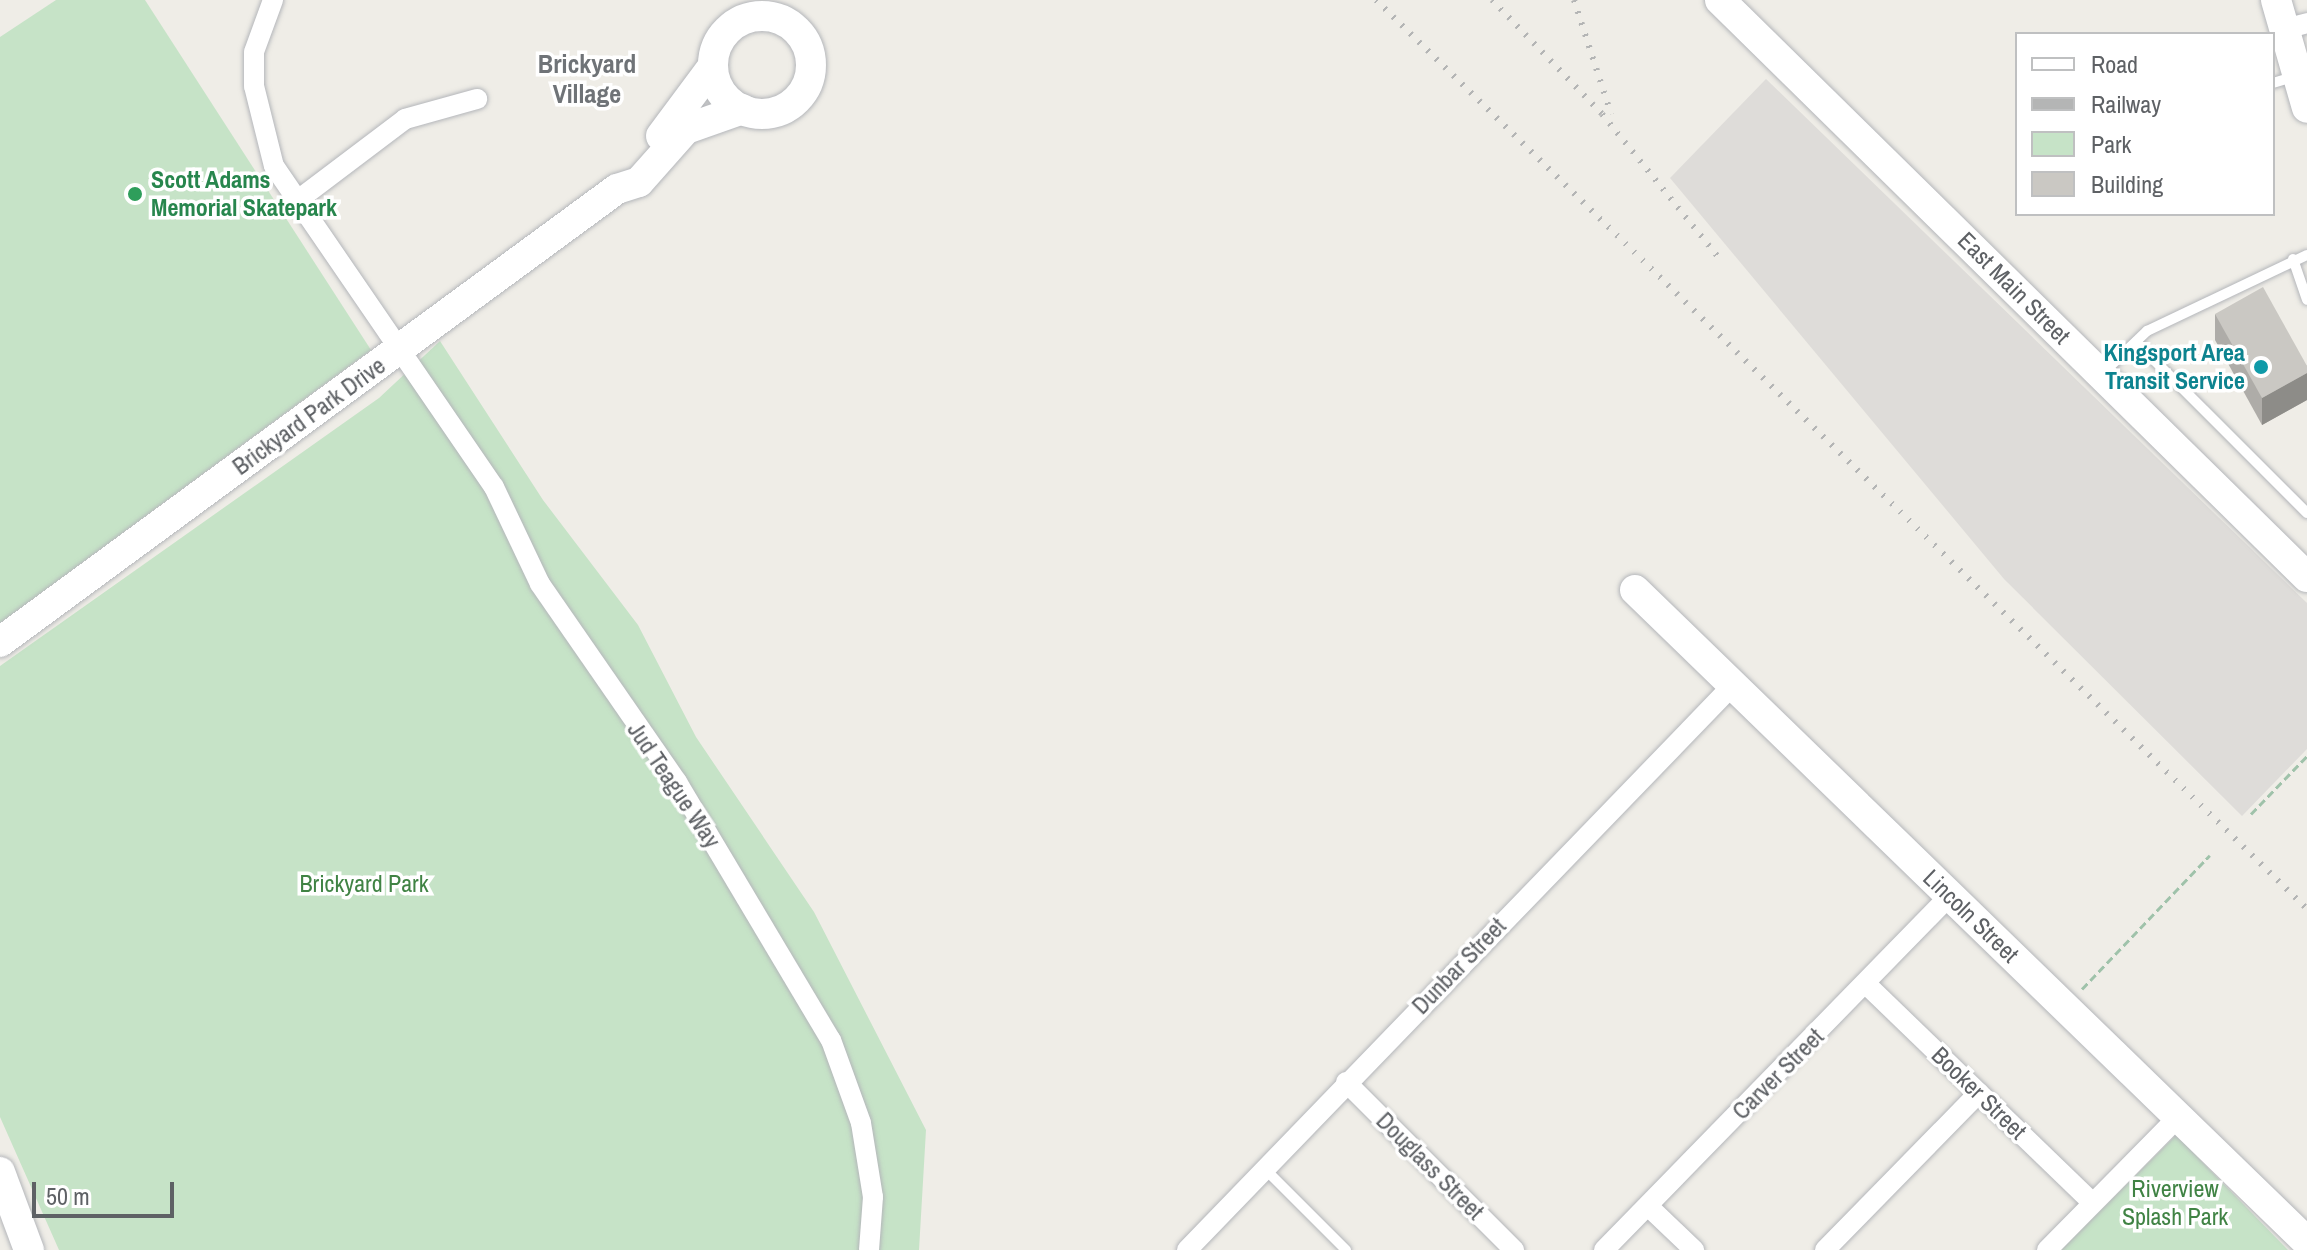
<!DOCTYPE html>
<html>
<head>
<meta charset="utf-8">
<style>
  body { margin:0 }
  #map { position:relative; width:2307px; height:1250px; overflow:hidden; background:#efede7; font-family:"Archivo Narrow",sans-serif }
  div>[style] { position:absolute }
  .industrial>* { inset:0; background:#dedcd9 }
  .green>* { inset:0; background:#c6e3c7 }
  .path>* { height:3px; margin-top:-1.5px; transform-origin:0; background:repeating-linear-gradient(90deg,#9fc2aa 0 8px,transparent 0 12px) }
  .roads { filter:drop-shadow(0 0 2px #b4b6ba) drop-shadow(0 0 2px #b4b6ba) }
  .lane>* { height:10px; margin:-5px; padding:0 5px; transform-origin:5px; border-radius:5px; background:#fff }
  .street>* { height:20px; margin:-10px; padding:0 10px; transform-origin:10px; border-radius:10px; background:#fff }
  .secondary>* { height:30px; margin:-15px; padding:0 15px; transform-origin:15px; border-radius:15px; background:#fff }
  .secondary>.ring { margin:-15px; padding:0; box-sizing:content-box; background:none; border:30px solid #fff; border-radius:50% }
  .rail>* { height:6px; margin-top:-3px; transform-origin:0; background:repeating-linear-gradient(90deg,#b4b5b5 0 2px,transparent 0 12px) }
  .wall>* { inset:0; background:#aeaca8 }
  .shaded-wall>* { inset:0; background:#8d8c88 }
  .building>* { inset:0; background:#cac8c3 }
  .dots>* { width:22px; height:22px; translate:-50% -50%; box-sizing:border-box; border:4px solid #fff; border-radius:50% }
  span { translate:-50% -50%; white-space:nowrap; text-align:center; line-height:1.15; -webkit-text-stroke:7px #fff; paint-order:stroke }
  .leisure-label { font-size:24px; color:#27864d; font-weight:700 }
  .left { translate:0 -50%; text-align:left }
  .street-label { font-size:24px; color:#5e6165 }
  .culture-label { font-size:24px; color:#0d838f; font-weight:700 }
  .right { translate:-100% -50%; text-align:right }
  .park-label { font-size:24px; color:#408344 }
  .neighbourhood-label { font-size:26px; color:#6f7377; font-weight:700 }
  .legend { position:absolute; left:2015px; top:32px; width:260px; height:184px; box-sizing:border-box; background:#fff; border:2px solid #bfc0c1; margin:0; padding:10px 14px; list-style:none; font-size:24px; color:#5e6165 }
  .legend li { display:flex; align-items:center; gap:16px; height:40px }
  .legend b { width:40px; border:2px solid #bfc0c1 }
  .scale { position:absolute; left:32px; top:1182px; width:142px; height:36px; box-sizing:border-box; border:4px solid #5e6165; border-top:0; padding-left:10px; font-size:24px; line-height:28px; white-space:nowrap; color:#5e6165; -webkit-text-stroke:6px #fff; paint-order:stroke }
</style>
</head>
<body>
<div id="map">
  <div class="industrial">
    <div style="clip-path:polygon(1766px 79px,2307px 603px,2307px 749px,2242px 816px,2004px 579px,1670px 178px)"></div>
  </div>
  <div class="green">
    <div style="clip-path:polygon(56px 0,145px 0,371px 350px,0 623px,0 37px)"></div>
    <div style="clip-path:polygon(440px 341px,543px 500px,638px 625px,696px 737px,814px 912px,926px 1130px,919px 1250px,59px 1250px,0 1117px,0 666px,379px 398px)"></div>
    <div style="clip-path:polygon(2176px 1135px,2288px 1250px,2061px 1250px)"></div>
  </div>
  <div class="path">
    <div style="left:2251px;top:814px;width:81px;rotate:-46deg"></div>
    <div style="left:2082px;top:989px;width:185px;rotate:-46.3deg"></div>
  </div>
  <div class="roads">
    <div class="lane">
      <div style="left:2273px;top:83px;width:24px;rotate:-17deg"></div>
      <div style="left:2293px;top:259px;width:43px;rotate:71.1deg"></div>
      <div style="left:2136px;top:342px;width:242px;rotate:45deg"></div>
      <div style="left:2103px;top:373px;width:61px;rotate:-43.7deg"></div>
      <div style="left:2147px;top:331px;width:177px;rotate:-25.4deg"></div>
      <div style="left:1264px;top:1168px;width:116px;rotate:45deg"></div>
    </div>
    <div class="street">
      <div style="left:273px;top:0;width:55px;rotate:110.1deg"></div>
      <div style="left:254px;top:52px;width:34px;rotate:90deg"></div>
      <div style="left:254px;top:86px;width:82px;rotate:76deg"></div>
      <div style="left:274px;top:166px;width:389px;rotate:55.6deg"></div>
      <div style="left:494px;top:487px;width:107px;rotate:64.6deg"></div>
      <div style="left:540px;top:584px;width:241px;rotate:55.3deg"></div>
      <div style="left:677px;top:782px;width:300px;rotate:59.2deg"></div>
      <div style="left:831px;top:1040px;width:88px;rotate:70.1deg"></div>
      <div style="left:861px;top:1123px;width:75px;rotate:80.8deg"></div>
      <div style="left:873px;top:1197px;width:53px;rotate:94.3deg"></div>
      <div style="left:2285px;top:29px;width:23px;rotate:-15deg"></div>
      <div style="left:298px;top:200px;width:134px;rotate:-37.1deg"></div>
      <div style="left:405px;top:119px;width:75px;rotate:-15.5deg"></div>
      <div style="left:1866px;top:984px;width:314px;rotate:44deg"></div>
      <div style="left:1346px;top:1082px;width:238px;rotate:45deg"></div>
      <div style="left:1648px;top:1206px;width:64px;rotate:43.7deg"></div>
      <div style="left:1187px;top:1250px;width:787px;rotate:-45.98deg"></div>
      <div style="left:1604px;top:1250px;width:496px;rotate:-45.7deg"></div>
      <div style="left:1825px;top:1250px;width:220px;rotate:-45.6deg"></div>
      <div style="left:2047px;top:1250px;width:188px;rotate:-45.4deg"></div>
    </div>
    <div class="secondary">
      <div style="left:1720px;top:0;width:823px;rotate:44.51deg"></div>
      <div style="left:2276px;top:0;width:112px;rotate:74deg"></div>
      <div class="ring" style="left:713px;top:16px;width:68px;height:68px"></div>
      <div style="left:661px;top:136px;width:87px;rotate:-53.4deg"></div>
      <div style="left:1635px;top:590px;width:936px;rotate:44.13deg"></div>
      <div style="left:0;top:642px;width:765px;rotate:-36.29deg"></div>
      <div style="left:617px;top:189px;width:23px;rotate:-18deg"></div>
      <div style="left:639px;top:182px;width:71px;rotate:-48.4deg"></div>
      <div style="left:686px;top:129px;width:60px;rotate:-19.3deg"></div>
      <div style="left:0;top:1172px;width:83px;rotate:69.6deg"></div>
    </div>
  </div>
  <div class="rail">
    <div style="left:1376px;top:0;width:1301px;rotate:44.31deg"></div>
    <div style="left:1492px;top:0;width:158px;rotate:46deg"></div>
    <div style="left:1602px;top:114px;width:187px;rotate:50.9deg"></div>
    <div style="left:1574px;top:0;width:120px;rotate:72deg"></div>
  </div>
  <div class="wall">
    <div style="clip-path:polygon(2215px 314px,2307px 366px,2307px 400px,2262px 425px,2215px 340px)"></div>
  </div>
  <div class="shaded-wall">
    <div style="clip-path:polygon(2307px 373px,2307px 400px,2262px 425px,2262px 398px)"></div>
  </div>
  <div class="building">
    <div style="clip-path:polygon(2263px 287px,2307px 366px,2307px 373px,2262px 398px,2215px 314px)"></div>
  </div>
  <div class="dots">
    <div style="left:135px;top:194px;background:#2e9e5b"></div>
    <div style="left:2261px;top:367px;background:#0f9aa8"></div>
  </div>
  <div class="leisure-label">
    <span class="left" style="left:151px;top:194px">Scott Adams<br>Memorial Skatepark</span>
  </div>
  <div class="street-label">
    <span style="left:2014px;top:288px;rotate:45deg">East Main Street</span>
    <span style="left:309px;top:416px;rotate:-36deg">Brickyard Park Drive</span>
    <span style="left:674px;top:785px;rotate:56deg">Jud Teague Way</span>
    <span style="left:1971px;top:916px;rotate:44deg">Lincoln Street</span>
    <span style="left:1459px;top:966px;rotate:-46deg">Dunbar Street</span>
    <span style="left:1778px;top:1074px;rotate:-45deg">Carver Street</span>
    <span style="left:1979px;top:1093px;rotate:44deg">Booker Street</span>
    <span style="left:1430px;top:1166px;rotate:45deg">Douglass Street</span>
  </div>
  <div class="culture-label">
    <span class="right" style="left:2245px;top:367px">Kingsport Area<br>Transit Service</span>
  </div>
  <div class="park-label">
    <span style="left:364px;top:884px">Brickyard Park</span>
    <span style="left:2175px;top:1203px">Riverview<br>Splash Park</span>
  </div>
  <div class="neighbourhood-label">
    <span style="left:587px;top:79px">Brickyard<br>Village</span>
  </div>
  <ul class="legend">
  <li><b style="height:10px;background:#fff"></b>Road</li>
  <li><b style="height:10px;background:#b4b5b5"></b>Railway</li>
  <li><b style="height:22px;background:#c6e3c7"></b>Park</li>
  <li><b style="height:22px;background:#cac8c3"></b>Building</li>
  </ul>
  <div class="scale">50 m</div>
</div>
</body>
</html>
